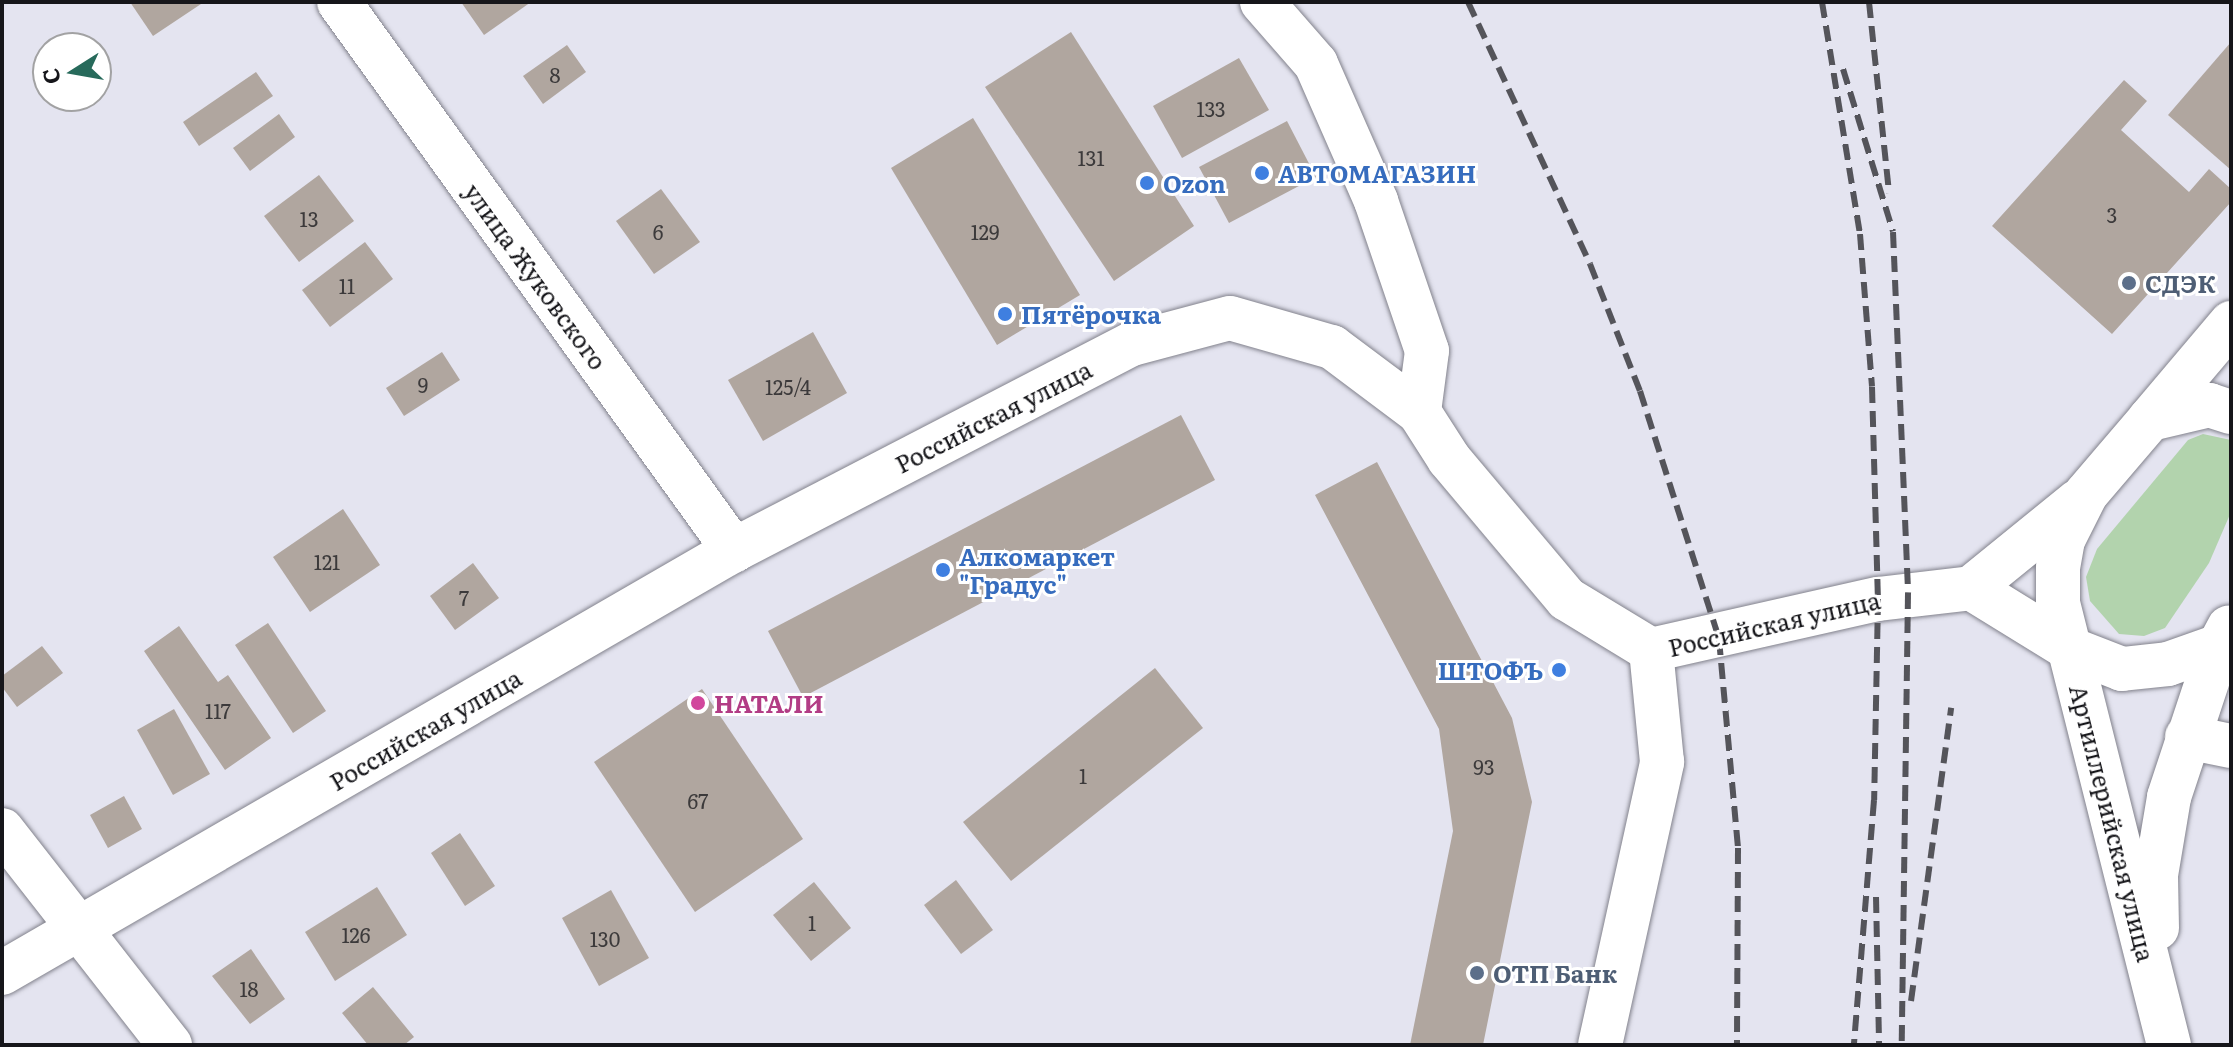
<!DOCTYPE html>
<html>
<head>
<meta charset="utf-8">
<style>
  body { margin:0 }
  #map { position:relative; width:2233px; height:1047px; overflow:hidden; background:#e4e4f0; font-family:Literata,serif }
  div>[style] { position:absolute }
  .green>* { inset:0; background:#b2d3ad }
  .building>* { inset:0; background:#b0a69f }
  .roads { filter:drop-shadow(0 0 2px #82828c) drop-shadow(0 0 2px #82828c) }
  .street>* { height:44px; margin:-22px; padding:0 22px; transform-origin:22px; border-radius:22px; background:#fff }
  .secondary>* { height:44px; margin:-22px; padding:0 22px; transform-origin:22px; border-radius:22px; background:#fff }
  .rail>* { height:6px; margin-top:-3px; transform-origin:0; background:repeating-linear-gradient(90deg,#54545a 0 16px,transparent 0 24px) }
  .dots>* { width:22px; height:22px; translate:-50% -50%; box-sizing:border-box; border:4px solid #fff; border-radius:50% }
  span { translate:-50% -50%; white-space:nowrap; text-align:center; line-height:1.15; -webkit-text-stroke:6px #fff; paint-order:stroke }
  .number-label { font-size:20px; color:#3c3a3b }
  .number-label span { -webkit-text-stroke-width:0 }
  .shop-label { font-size:24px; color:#366cbe; font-weight:700 }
  .left { translate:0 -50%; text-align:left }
  .right { translate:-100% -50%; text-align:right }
  .street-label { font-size:24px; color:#16161a }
  .service-label { font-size:24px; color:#4e5e75; font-weight:700 }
  .hotel-label { font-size:24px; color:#b23c85; font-weight:700 }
  .frame { position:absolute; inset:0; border:4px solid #16161a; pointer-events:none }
  .north { position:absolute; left:32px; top:32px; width:80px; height:80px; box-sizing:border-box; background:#fff; border:2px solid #a2a2a3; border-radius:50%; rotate:259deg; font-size:22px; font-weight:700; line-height:32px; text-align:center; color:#16161a }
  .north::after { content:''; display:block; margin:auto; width:28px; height:36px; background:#276a5b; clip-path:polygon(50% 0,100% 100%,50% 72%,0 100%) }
</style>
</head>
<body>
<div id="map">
  <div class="green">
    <div style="clip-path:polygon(2203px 434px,2231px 440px,2231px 512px,2209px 563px,2165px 628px,2144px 636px,2119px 634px,2090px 601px,2086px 577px,2097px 549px,2188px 440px)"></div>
  </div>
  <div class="building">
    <div style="clip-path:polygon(130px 2px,204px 2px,153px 36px)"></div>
    <div style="clip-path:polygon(461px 2px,531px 2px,484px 35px)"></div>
    <div style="clip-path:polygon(1071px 32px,1194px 226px,1114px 281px,985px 87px)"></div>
    <div style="clip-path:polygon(2231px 42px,2231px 170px,2168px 115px)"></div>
    <div style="clip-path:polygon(567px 45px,586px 72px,543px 104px,523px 76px)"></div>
    <div style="clip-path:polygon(1239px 58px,1269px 110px,1182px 158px,1153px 106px)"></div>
    <div style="clip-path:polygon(256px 72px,273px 96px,199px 146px,183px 122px)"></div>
    <div style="clip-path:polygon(2124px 80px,2147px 101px,2121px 130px,2189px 192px,2209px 169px,2231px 189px,2231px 202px,2112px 334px,1992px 226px)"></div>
    <div style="clip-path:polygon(279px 114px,295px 137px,250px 171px,233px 148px)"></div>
    <div style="clip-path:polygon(973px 118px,1080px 295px,997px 345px,891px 168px)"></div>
    <div style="clip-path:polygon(1287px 121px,1316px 177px,1229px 223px,1199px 167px)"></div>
    <div style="clip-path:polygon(319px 175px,354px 221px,299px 262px,264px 216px)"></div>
    <div style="clip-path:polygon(661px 189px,700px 242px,654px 274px,616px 221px)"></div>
    <div style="clip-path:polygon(365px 242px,393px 279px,330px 327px,302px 290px)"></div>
    <div style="clip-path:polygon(813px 332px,847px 393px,763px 441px,728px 380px)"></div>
    <div style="clip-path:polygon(442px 352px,460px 380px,404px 416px,386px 388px)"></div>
    <div style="clip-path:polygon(1181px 415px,1215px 480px,803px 697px,768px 631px)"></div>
    <div style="clip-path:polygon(1377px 462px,1512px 718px,1532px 802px,1483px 1045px,1410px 1045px,1453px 831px,1439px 729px,1315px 495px)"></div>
    <div style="clip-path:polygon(343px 509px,380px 565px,310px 612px,273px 557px)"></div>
    <div style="clip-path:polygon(473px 563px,499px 598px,455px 630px,430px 596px)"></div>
    <div style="clip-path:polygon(268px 623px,326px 711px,293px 733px,235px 645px)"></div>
    <div style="clip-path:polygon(179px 626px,218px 682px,228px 675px,271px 738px,225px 770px,144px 651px)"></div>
    <div style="clip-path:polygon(42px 646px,63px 673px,17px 707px,2px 687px,2px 676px)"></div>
    <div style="clip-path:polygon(1155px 668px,1203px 728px,1011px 881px,963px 822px)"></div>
    <div style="clip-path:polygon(702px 689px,803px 839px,695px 912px,594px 762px)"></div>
    <div style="clip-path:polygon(174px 709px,210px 774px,173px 795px,137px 730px)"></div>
    <div style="clip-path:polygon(124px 796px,142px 829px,108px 848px,90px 815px)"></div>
    <div style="clip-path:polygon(460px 833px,495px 886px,465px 906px,431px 853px)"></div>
    <div style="clip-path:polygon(956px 880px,993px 930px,961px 954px,924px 905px)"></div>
    <div style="clip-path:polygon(814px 882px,851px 928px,811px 961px,773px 915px)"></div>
    <div style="clip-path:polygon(377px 887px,407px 935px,335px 981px,305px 932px)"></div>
    <div style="clip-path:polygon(611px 890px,649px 958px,599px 986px,562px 918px)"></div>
    <div style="clip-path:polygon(251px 949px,285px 999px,250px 1024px,212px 976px)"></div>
    <div style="clip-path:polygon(373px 987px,414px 1037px,404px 1045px,368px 1045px,342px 1013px)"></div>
  </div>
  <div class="roads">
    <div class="street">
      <div style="left:339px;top:2px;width:676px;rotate:54.22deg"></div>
      <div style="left:1262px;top:2px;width:82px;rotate:48.9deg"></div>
      <div style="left:1316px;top:64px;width:150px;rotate:66.3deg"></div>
      <div style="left:1376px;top:201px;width:158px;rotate:71.2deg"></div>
      <div style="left:1427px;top:351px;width:62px;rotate:97.5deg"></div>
      <div style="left:2187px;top:737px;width:45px;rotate:11.6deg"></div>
    </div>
    <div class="secondary">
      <div style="left:2150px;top:419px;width:126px;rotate:-49.8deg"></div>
      <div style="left:1971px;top:588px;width:114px;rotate:31.7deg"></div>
      <div style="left:2068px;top:648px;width:58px;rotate:21.3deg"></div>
      <div style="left:2122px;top:669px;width:46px;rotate:-6.2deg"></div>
      <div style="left:2168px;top:664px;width:54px;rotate:-19.4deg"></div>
      <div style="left:2219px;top:646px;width:21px;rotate:-62deg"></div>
      <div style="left:1971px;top:588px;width:138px;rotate:-39.1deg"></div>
      <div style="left:2px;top:830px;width:273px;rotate:52deg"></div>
      <div style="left:2157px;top:928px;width:53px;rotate:-91.1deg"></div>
      <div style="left:2156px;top:875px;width:79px;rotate:-80.5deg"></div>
      <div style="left:2169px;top:797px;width:159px;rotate:-71.7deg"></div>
      <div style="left:2px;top:973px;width:845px;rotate:-30.02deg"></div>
      <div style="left:734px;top:550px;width:448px;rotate:-27.4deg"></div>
      <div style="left:1132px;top:344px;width:101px;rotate:-14.9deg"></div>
      <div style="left:1230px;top:318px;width:106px;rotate:15.9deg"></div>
      <div style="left:1332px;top:347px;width:109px;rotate:36.8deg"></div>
      <div style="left:1419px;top:412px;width:56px;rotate:57.4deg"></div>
      <div style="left:1449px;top:459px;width:183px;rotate:49.9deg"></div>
      <div style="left:1567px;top:599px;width:98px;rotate:31.3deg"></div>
      <div style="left:1651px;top:650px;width:233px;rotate:-12.7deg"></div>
      <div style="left:1878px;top:599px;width:94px;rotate:-6.7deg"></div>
      <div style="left:1600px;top:1045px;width:290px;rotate:-77.6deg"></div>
      <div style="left:1662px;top:762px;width:113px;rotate:-95.6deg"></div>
      <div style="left:2169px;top:1045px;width:455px;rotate:-104.1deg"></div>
      <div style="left:2058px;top:604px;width:36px;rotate:-90deg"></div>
      <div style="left:2058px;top:568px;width:28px;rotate:-80deg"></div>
      <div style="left:2063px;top:540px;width:51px;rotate:-63.4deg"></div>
      <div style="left:2086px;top:494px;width:99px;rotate:-49.5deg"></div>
      <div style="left:2150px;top:419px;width:61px;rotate:-13.3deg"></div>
      <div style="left:2209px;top:405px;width:23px;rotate:18deg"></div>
    </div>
  </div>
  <div class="rail">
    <div style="left:1468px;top:2px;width:289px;rotate:65deg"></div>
    <div style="left:1590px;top:264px;width:136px;rotate:68.5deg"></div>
    <div style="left:1640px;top:391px;width:260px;rotate:72.3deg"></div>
    <div style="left:1719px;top:639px;width:210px;rotate:84.8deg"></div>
    <div style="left:1738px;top:848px;width:197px;rotate:90.3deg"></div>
    <div style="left:1822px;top:2px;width:235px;rotate:80.7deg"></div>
    <div style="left:1860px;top:234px;width:153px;rotate:85.5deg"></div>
    <div style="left:1872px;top:387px;width:212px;rotate:88.4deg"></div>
    <div style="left:1878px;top:599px;width:201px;rotate:91.1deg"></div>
    <div style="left:1874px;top:800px;width:246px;rotate:94.7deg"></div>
    <div style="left:1869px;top:2px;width:192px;rotate:84deg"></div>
    <div style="left:1843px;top:69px;width:170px;rotate:72.9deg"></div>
    <div style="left:1893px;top:232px;width:361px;rotate:87.6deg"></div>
    <div style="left:1908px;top:593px;width:452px;rotate:90.8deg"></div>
    <div style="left:1876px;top:897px;width:148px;rotate:88.8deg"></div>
    <div style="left:1911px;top:1001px;width:296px;rotate:-82.2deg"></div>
  </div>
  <div class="dots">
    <div style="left:1262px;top:173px;background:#3f7fe0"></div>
    <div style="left:1147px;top:183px;background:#3f7fe0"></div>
    <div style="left:2129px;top:283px;background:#5c6f8a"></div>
    <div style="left:1005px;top:314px;background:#3f7fe0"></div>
    <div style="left:943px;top:570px;background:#3f7fe0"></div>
    <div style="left:1559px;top:670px;background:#3f7fe0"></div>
    <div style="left:698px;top:703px;background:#d1479c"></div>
    <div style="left:1477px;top:973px;background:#5c6f8a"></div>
  </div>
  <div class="number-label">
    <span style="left:555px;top:74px">8</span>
    <span style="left:1211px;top:108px">133</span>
    <span style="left:1091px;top:157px">131</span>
    <span style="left:2112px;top:214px">3</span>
    <span style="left:309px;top:218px">13</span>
    <span style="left:658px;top:231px">6</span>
    <span style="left:985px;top:231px">129</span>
    <span style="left:347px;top:285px">11</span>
    <span style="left:423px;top:384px">9</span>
    <span style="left:788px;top:386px">125/4</span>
    <span style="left:327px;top:561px">121</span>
    <span style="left:464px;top:597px">7</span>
    <span style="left:218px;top:710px">117</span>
    <span style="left:1484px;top:766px">93</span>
    <span style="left:1083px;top:775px">1</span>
    <span style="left:698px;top:800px">67</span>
    <span style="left:812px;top:922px">1</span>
    <span style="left:356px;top:934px">126</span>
    <span style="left:605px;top:938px">130</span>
    <span style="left:249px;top:988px">18</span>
  </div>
  <div class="shop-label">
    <span class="left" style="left:1278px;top:173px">АВТОМАГАЗИН</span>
    <span class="left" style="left:1163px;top:183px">Ozon</span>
    <span class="left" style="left:1021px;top:314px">Пятёрочка</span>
    <span class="left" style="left:959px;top:570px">Алкомаркет<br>"Градус"</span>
    <span class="right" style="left:1543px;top:670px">ШТОФЪ</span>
  </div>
  <div class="street-label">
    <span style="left:536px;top:276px;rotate:54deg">улица Жуковского</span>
    <span style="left:993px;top:416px;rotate:-27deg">Российская улица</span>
    <span style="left:1774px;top:623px;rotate:-13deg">Российская улица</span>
    <span style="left:425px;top:729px;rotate:-30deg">Российская улица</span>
    <span style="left:2113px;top:823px;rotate:76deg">Артиллерийская улица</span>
  </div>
  <div class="service-label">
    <span class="left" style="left:2145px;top:283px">СДЭК</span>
    <span class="left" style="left:1493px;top:973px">ОТП Банк</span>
  </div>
  <div class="hotel-label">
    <span class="left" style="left:714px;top:703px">НАТАЛИ</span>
  </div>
  <div class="frame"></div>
  <div class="north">С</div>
</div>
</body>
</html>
